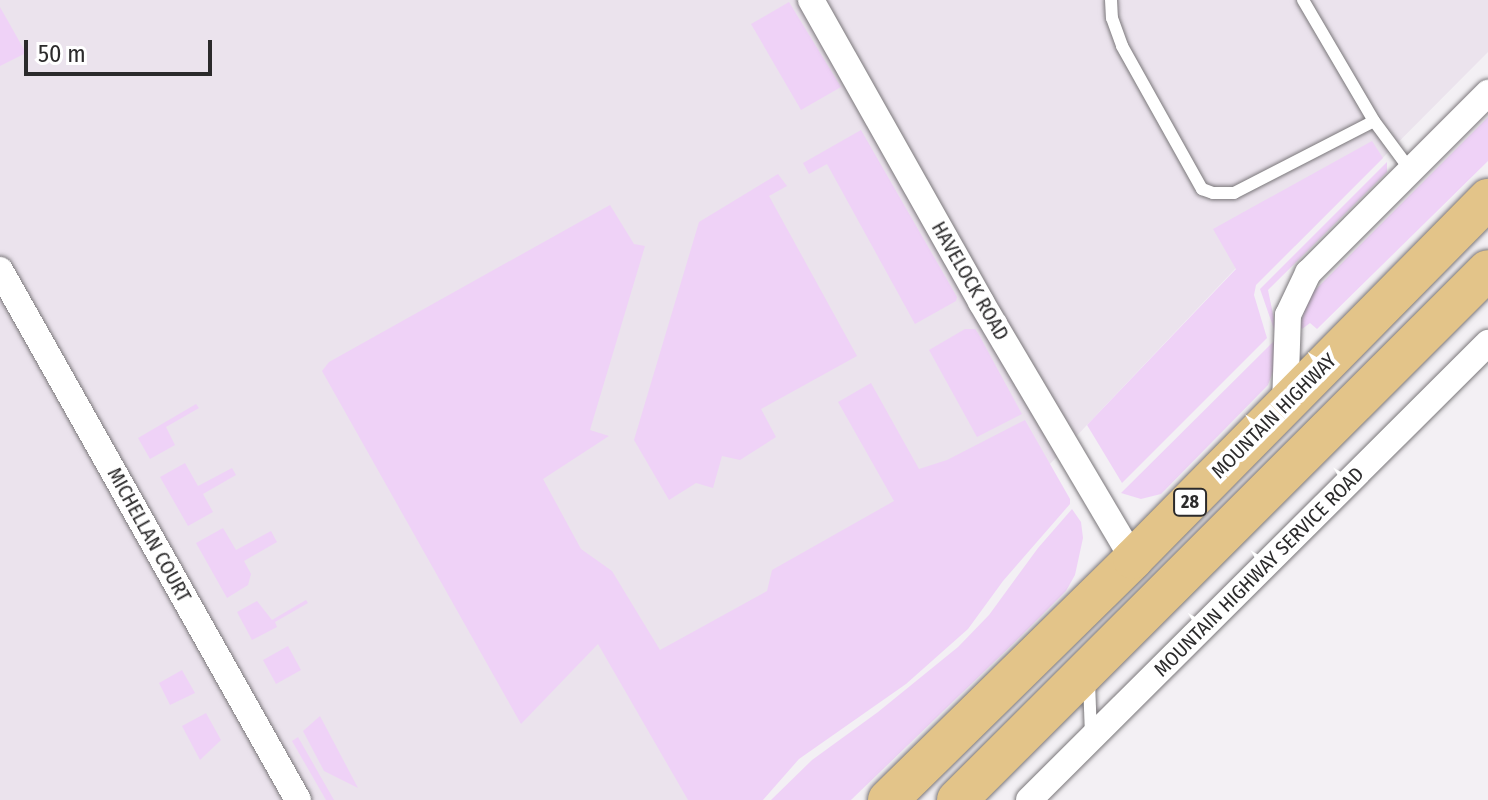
<!DOCTYPE html>
<html>
<head>
<meta charset="utf-8">
<style>
  body { margin:0 }
  #map { position:relative; width:1488px; height:800px; overflow:hidden; background:#f3f0f4; font-family:"Fira Sans Condensed",sans-serif }
  div>[style] { position:absolute }
  .built>* { inset:0; background:#ebe3ed }
  .green>* { inset:0; background:#efd2f7 }
  .roads { filter:drop-shadow(0 0 2px #7a777a) drop-shadow(0 0 2px #7a777a) }
  .service>* { height:12px; margin:-6px; padding:0 6px; transform-origin:6px; border-radius:6px; background:#fff }
  .minor>* { height:26px; margin:-13px; padding:0 13px; transform-origin:13px; border-radius:13px; background:#fff }
  .primary>* { height:40px; margin:-20px; padding:0 20px; transform-origin:20px; border-radius:20px; background:#e3c489 }
  span { translate:-50% -50%; white-space:nowrap; text-align:center; line-height:1.15; -webkit-text-stroke:8px #fff; paint-order:stroke }
  .shield-label span { padding:2px 6px; background:#fff; border:2px solid; border-radius:6px; -webkit-text-stroke-width:0 }
  .shield-label { font-size:18px; color:#2b2a2b; font-weight:700 }
  .street-label { font-size:20px; color:#2b2a2b }
  .scale { position:absolute; left:24px; top:40px; width:188px; height:36px; box-sizing:border-box; border:4px solid #2b2a2b; border-top:0; padding-left:10px; font-size:24px; line-height:28px; white-space:nowrap; color:#2b2a2b; -webkit-text-stroke:6px #fff; paint-order:stroke }
</style>
</head>
<body>
<div id="map">
  <div class="built">
    <div style="clip-path:polygon(0 0,1488px 0,1488px 52px,1295px 246px,1279px 244px,1235px 269px,731px 800px,0 800px)"></div>
  </div>
  <div class="green">
    <div style="clip-path:polygon(789px 2px,841px 87px,801px 110px,751px 24px)"></div>
    <div style="clip-path:polygon(0 7px,26px 53px,0 66px)"></div>
    <div style="clip-path:polygon(1488px 117px,1488px 161px,1317px 329px,1310px 323px,1302px 329px,1300px 325px,1310px 295px)"></div>
    <div style="clip-path:polygon(861px 130px,957px 297px,956px 301px,915px 324px,827px 164px,809px 174px,803px 163px)"></div>
    <div style="clip-path:polygon(1372px 141px,1383px 158px,1256px 285px,1254px 295px,1267px 338px,1122px 483px,1087px 425px,1236px 269px,1213px 229px)"></div>
    <div style="clip-path:polygon(1387px 162px,1387px 172px,1268px 290px,1278px 338px,1276px 363px,1268px 385px,1161px 494px,1141px 499px,1121px 493px,1277px 338px,1260px 289px)"></div>
    <div style="clip-path:polygon(778px 174px,787px 186px,769px 196px,857px 356px,761px 409px,776px 437px,740px 460px,722px 456px,713px 488px,696px 483px,669px 500px,634px 440px,699px 222px)"></div>
    <div style="clip-path:polygon(610px 205px,634px 244px,645px 246px,590px 430px,609px 436px,543px 479px,581px 549px,612px 571px,660px 650px,767px 591px,772px 570px,894px 501px,838px 402px,871px 383px,919px 469px,947px 460px,1025px 420px,1070px 499px,1070px 504px,1003px 581px,968px 629px,906px 684px,799px 759px,763px 800px,688px 800px,598px 644px,521px 724px,322px 371px,329px 362px)"></div>
    <div style="clip-path:polygon(965px 329px,975px 329px,978px 333px,1022px 414px,977px 437px,929px 350px)"></div>
    <div style="clip-path:polygon(196px 404px,199px 408px,166px 427px,175px 445px,150px 459px,138px 438px)"></div>
    <div style="clip-path:polygon(185px 463px,198px 486px,232px 468px,236px 475px,203px 494px,213px 512px,188px 526px,160px 477px)"></div>
    <div style="clip-path:polygon(1072px 509px,1081px 522px,1083px 538px,1075px 575px,1066px 591px,1021px 636px,851px 800px,771px 800px,812px 760px,878px 712px,958px 647px,989px 615px,1038px 548px)"></div>
    <div style="clip-path:polygon(223px 528px,236px 550px,271px 531px,277px 542px,244px 561px,251px 574px,248px 585px,227px 598px,196px 543px)"></div>
    <div style="clip-path:polygon(306px 600px,308px 603px,275px 622px,277px 627px,252px 640px,237px 612px,257px 601px,272px 620px)"></div>
    <div style="clip-path:polygon(288px 646px,301px 670px,276px 684px,263px 660px)"></div>
    <div style="clip-path:polygon(182px 670px,195px 693px,170px 705px,159px 683px)"></div>
    <div style="clip-path:polygon(206px 713px,221px 740px,200px 760px,182px 726px)"></div>
    <div style="clip-path:polygon(320px 716px,358px 788px,324px 771px,303px 731px)"></div>
    <div style="clip-path:polygon(298px 737px,334px 800px,326px 800px,292px 741px)"></div>
  </div>
  <div class="roads">
    <div class="service">
      <div style="left:1111px;top:0;width:18px;rotate:87deg"></div>
      <div style="left:1112px;top:18px;width:30px;rotate:70deg"></div>
      <div style="left:1122px;top:46px;width:164px;rotate:60.8deg"></div>
      <div style="left:1202px;top:189px;width:12px;rotate:20deg"></div>
      <div style="left:1213px;top:193px;width:21px"></div>
      <div style="left:1234px;top:193px;width:157px;rotate:-27.2deg"></div>
      <div style="left:1303px;top:0;width:140px;rotate:59.6deg"></div>
      <div style="left:1374px;top:121px;width:62px;rotate:53.5deg"></div>
      <div style="left:1089px;top:681px;width:54px;rotate:87.9deg"></div>
    </div>
    <div class="minor">
      <div style="left:811px;top:0;width:347px;rotate:60.6deg"></div>
      <div style="left:981px;top:302px;width:299px;rotate:59.4deg"></div>
      <div style="left:0;top:270px;width:608px;rotate:60.65deg"></div>
      <div style="left:1285px;top:405px;width:90px;rotate:-88.1deg"></div>
      <div style="left:1288px;top:315px;width:47px;rotate:-64.5deg"></div>
      <div style="left:1308px;top:273px;width:255px;rotate:-45deg"></div>
      <div style="left:1029px;top:800px;width:648px;rotate:-44.87deg"></div>
    </div>
    <div class="primary">
      <div style="left:888px;top:800px;width:344px;rotate:-44.5deg"></div>
      <div style="left:1133px;top:559px;width:506px;rotate:-45.4deg"></div>
      <div style="left:957px;top:800px;width:750px;rotate:-44.95deg"></div>
    </div>
  </div>
  <div class="shield-label">
    <span style="left:1190px;top:502px">28</span>
  </div>
  <div class="street-label">
    <span style="left:970px;top:281px;rotate:60deg">HAVELOCK ROAD</span>
    <span style="left:1274px;top:416px;rotate:-45deg">MOUNTAIN HIGHWAY</span>
    <span style="left:149px;top:535px;rotate:61deg">MICHELLAN COURT</span>
    <span style="left:1259px;top:572px;rotate:-45deg">MOUNTAIN HIGHWAY SERVICE ROAD</span>
  </div>
  <div class="scale">50 m</div>
</div>
</body>
</html>
